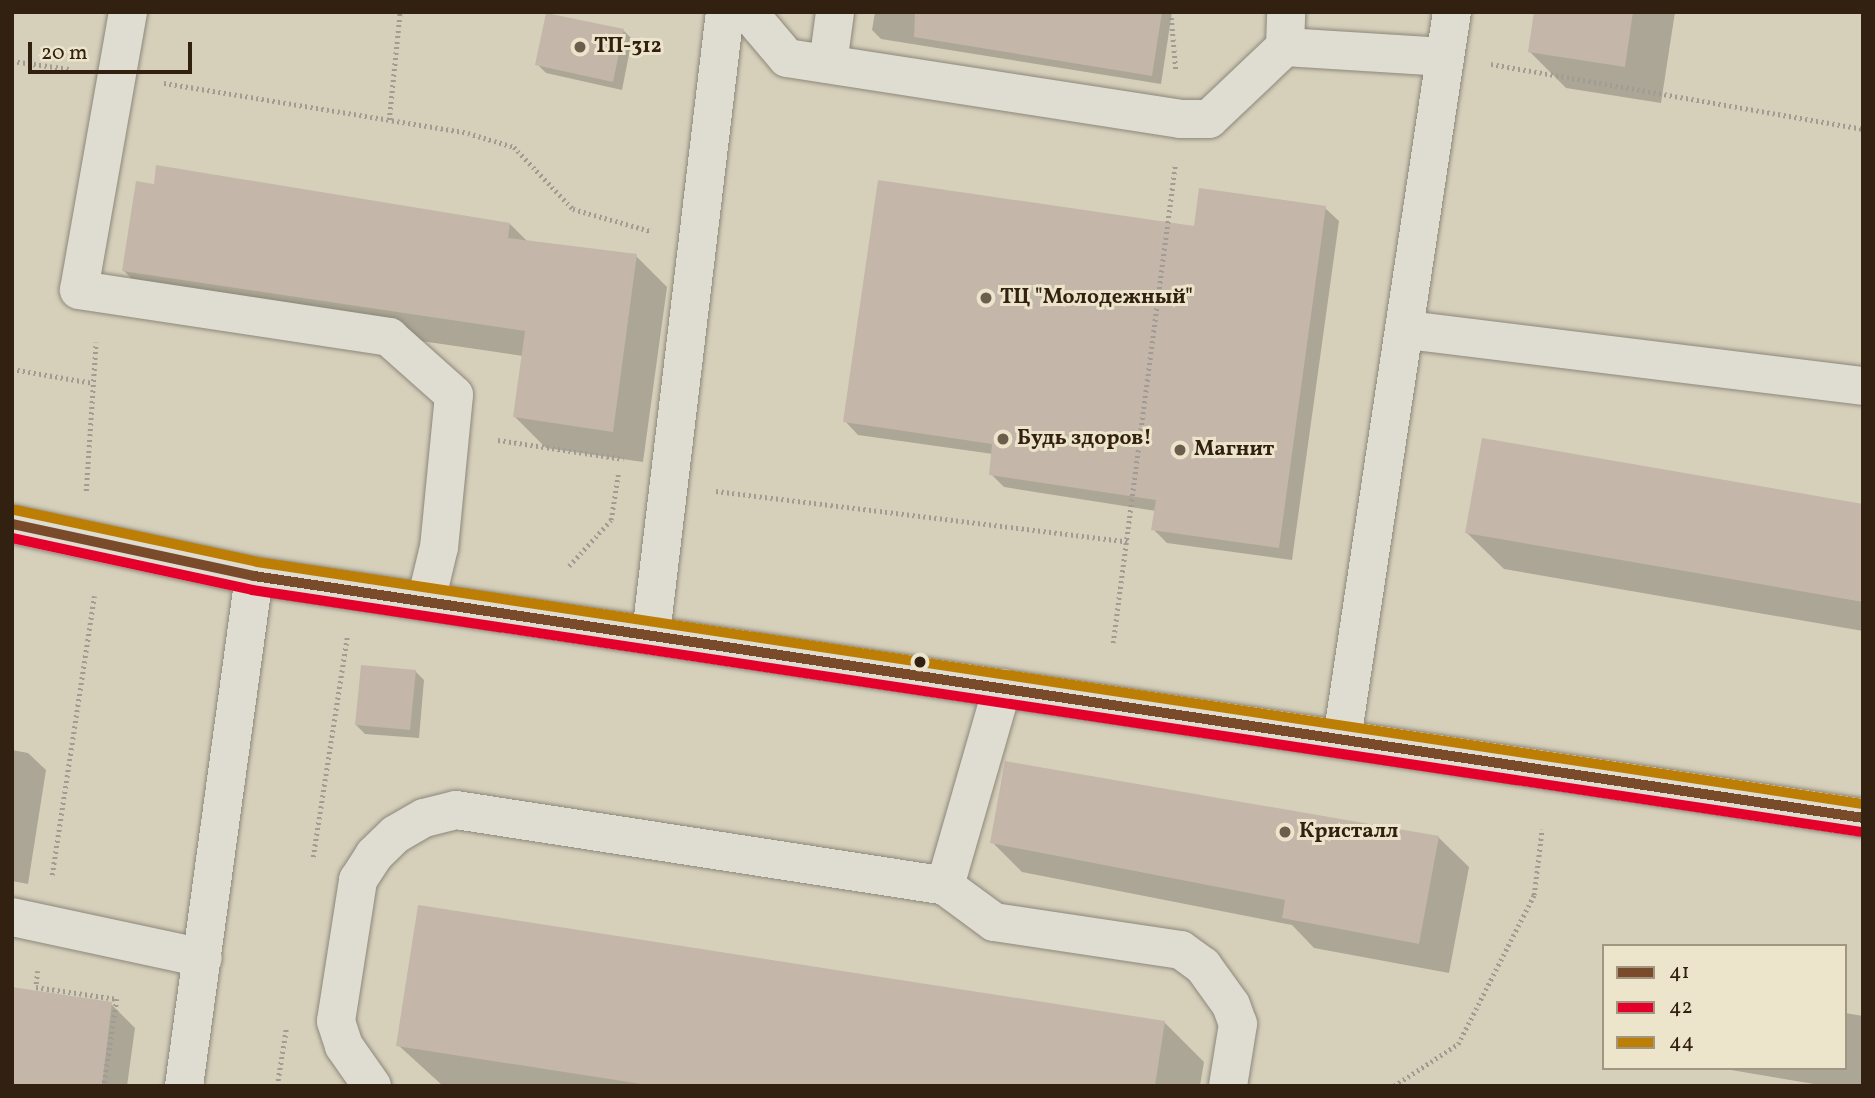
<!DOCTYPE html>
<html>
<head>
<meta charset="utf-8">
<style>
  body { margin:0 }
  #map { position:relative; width:1875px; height:1098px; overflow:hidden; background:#d6d0bb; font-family:Vollkorn,serif }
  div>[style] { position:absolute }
  .shadow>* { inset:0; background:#0003 }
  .building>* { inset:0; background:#c4b6a9 }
  .path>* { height:4.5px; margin-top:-2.25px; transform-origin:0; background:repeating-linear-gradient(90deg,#a09c93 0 2px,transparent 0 5.5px) }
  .roads { filter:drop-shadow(0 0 2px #8d877a) drop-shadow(0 0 2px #8d877a) }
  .minor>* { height:38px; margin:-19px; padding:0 19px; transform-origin:19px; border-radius:19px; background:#dfdcd2 }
  .bus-1>* { height:10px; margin:-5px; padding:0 5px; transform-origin:5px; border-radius:5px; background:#7a4b2a }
  .bus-2>* { height:10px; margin:-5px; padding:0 5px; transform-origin:5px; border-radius:5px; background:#e4002b }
  .bus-3>* { height:10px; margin:-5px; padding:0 5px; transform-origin:5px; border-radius:5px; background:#bc7e05 }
  .dots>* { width:19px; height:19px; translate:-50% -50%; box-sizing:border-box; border:4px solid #ece4cb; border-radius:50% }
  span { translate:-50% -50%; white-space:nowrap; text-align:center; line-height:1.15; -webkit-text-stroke:6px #ece4cb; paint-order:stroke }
  .poi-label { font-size:21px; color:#322011; font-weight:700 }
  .left { translate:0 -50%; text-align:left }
  .frame { position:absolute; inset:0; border:14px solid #322011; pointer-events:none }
  .legend { position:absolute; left:1602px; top:944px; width:245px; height:126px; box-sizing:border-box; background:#ece4cb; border:2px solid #a29681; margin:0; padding:9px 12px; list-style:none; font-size:21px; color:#322011 }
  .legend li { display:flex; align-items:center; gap:14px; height:35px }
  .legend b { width:35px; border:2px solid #a29681 }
  .scale { position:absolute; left:28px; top:42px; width:164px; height:32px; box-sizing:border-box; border:4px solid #322011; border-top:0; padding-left:9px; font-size:21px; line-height:24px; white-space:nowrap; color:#322011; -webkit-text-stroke:5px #ece4cb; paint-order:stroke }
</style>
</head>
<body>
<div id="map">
  <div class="shadow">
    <div style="clip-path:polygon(875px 12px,1172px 12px,1161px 84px,881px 39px,872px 30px)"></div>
    <div style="clip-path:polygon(1535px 12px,1675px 12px,1661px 103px,1566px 88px,1529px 51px)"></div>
    <div style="clip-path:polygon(623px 30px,632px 39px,622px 90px,546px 73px,537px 64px)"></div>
    <div style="clip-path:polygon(1325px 208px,1339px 221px,1292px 560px,1167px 543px,1153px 529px,1156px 511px,1004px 487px,991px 474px,993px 454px,858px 435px,845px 421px,1195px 228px)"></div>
    <div style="clip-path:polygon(510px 224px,528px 242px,636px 256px,667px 287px,643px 462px,546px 448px,515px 417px,523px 356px,155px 302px,124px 271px)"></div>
    <div style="clip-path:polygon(1863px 506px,1863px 631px,1504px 569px,1467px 533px)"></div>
    <div style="clip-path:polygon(415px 671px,424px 680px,419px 738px,365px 734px,356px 725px)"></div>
    <div style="clip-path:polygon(12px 750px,28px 753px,46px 770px,28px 884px,12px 881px)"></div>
    <div style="clip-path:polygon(1438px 837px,1469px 867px,1449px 973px,1314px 948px,1292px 925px,1022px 872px,992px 842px)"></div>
    <div style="clip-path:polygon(111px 1004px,135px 1028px,127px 1086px,12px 1086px)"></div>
    <div style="clip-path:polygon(1845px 1013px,1863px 1016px,1863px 1086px,1826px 1086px,1719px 1068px,1845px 1068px)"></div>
    <div style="clip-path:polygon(1164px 1022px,1204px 1062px,1200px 1086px,443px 1086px,398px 1045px)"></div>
  </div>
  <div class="building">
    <div style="clip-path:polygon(915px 12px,1162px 12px,1152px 76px,914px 37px)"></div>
    <div style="clip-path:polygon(1534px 12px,1633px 12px,1625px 67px,1528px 52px)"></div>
    <div style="clip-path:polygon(546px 13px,624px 29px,613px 82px,535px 65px)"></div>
    <div style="clip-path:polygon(156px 165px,510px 223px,508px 238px,637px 254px,613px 432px,513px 417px,525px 331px,122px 271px,136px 181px,154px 184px)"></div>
    <div style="clip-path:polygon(878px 180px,1194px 226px,1199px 188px,1326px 206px,1279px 548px,1151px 530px,1156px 500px,989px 475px,992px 444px,843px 422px)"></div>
    <div style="clip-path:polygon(1482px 438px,1863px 504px,1863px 602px,1465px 533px)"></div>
    <div style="clip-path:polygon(361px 665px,416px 670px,410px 730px,355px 725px)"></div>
    <div style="clip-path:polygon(1005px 761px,1439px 836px,1419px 944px,1282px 918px,1285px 900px,990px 843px)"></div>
    <div style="clip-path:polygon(418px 905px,1165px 1021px,1155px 1086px,654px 1086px,396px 1046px)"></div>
    <div style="clip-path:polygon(12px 987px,112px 1002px,102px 1086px,12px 1086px)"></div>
  </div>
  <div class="path">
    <div style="left:1171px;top:12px;width:58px;rotate:85.1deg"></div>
    <div style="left:12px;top:61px;width:58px;rotate:8deg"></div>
    <div style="left:1491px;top:64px;width:378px;rotate:9.9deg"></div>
    <div style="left:164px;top:83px;width:308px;rotate:9.3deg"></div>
    <div style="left:468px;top:133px;width:48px;rotate:16.9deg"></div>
    <div style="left:514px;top:147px;width:86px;rotate:46.4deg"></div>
    <div style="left:573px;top:209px;width:81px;rotate:15.8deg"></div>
    <div style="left:389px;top:120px;width:109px;rotate:-84.2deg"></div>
    <div style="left:12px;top:369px;width:82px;rotate:9.8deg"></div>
    <div style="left:498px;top:440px;width:127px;rotate:8.6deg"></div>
    <div style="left:86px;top:491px;width:149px;rotate:-86.2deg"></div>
    <div style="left:716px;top:491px;width:416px;rotate:7deg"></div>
    <div style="left:569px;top:566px;width:62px;rotate:-47.6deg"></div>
    <div style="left:611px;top:520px;width:46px;rotate:-81.2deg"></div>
    <div style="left:1113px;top:643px;width:482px;rotate:-82.6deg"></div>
    <div style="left:313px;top:857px;width:222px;rotate:-81.2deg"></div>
    <div style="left:52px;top:875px;width:282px;rotate:-81.4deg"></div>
    <div style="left:38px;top:971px;width:16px;rotate:97deg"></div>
    <div style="left:36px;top:987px;width:82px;rotate:8.4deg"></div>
    <div style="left:117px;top:999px;width:88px;rotate:98.5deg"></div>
    <div style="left:277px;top:1086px;width:58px;rotate:-81deg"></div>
    <div style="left:1394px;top:1086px;width:77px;rotate:-33.3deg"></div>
    <div style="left:1458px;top:1044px;width:167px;rotate:-63deg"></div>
    <div style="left:1534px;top:895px;width:66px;rotate:-83.1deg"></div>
  </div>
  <div class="roads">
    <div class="minor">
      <div style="left:128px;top:12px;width:282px;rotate:100deg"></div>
      <div style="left:79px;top:290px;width:314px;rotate:8.6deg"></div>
      <div style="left:389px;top:337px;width:87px;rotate:41.7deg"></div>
      <div style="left:454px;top:395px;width:153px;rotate:95.6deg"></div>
      <div style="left:439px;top:547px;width:56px;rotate:103.5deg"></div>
      <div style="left:748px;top:12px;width:60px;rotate:49.7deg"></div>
      <div style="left:787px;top:58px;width:398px;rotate:8.8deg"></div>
      <div style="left:1180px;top:119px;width:29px"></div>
      <div style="left:1209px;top:119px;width:105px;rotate:-43.5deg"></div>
      <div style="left:1285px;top:47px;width:160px;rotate:3.6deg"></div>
      <div style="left:1285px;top:47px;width:35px;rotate:-88deg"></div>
      <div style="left:828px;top:64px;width:52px;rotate:-82.3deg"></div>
      <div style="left:1407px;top:330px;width:459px;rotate:7deg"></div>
      <div style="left:12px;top:524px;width:248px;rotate:12.1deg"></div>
      <div style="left:254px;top:576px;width:1627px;rotate:8.55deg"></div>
      <div style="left:651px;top:634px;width:626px;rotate:-83.22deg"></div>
      <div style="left:1342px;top:739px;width:735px;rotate:-81.4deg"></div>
      <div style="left:945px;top:886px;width:206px;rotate:-73.9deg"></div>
      <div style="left:12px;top:917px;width:195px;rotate:12.1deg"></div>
      <div style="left:184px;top:1086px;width:515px;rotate:-82.18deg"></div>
      <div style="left:372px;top:1086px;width:49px;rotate:-125deg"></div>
      <div style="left:344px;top:1046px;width:26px;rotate:-108deg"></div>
      <div style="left:336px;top:1021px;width:143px;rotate:-81.1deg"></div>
      <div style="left:358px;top:880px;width:30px;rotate:-57deg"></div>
      <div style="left:374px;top:855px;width:30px;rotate:-44deg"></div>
      <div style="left:396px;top:834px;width:32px;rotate:-30deg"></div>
      <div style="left:424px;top:818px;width:33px;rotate:-14deg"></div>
      <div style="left:456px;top:810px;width:495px;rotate:8.8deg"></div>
      <div style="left:945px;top:886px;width:61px;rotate:36.3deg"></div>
      <div style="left:994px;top:922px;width:189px;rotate:8.5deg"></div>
      <div style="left:1181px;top:950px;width:27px;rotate:36deg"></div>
      <div style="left:1203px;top:966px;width:48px;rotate:54.3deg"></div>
      <div style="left:1231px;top:1005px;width:20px;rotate:70deg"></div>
      <div style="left:1238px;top:1024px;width:63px;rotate:99.2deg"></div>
    </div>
  </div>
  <div class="bus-1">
    <div style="left:12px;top:524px;width:248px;rotate:12.1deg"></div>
    <div style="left:254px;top:576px;width:1627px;rotate:8.55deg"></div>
  </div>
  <div class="bus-2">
    <div style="left:12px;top:538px;width:246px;rotate:12.2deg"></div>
    <div style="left:252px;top:590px;width:1627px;rotate:8.55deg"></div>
  </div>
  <div class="bus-3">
    <div style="left:15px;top:510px;width:248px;rotate:12.1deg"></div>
    <div style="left:257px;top:562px;width:1624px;rotate:8.57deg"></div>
  </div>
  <div class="dots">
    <div style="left:580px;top:47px;background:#6b5e4c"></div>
    <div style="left:986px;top:298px;background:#6b5e4c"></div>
    <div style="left:1003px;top:439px;background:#6b5e4c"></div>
    <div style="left:1180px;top:450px;background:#6b5e4c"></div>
    <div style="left:920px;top:662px;background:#322011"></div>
    <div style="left:1285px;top:832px;background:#6b5e4c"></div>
  </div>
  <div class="poi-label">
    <span class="left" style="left:594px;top:47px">ТП-312</span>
    <span class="left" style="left:1000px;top:298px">ТЦ "Молодежный"</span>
    <span class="left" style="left:1017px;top:439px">Будь здоров!</span>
    <span class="left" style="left:1194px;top:450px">Магнит</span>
    <span class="left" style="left:1299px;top:832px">Кристалл</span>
  </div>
  <div class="frame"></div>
  <ul class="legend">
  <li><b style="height:9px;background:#7a4b2a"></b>41</li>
  <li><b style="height:9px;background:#e4002b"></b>42</li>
  <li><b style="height:9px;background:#bc7e05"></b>44</li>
  </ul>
  <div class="scale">20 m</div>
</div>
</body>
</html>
